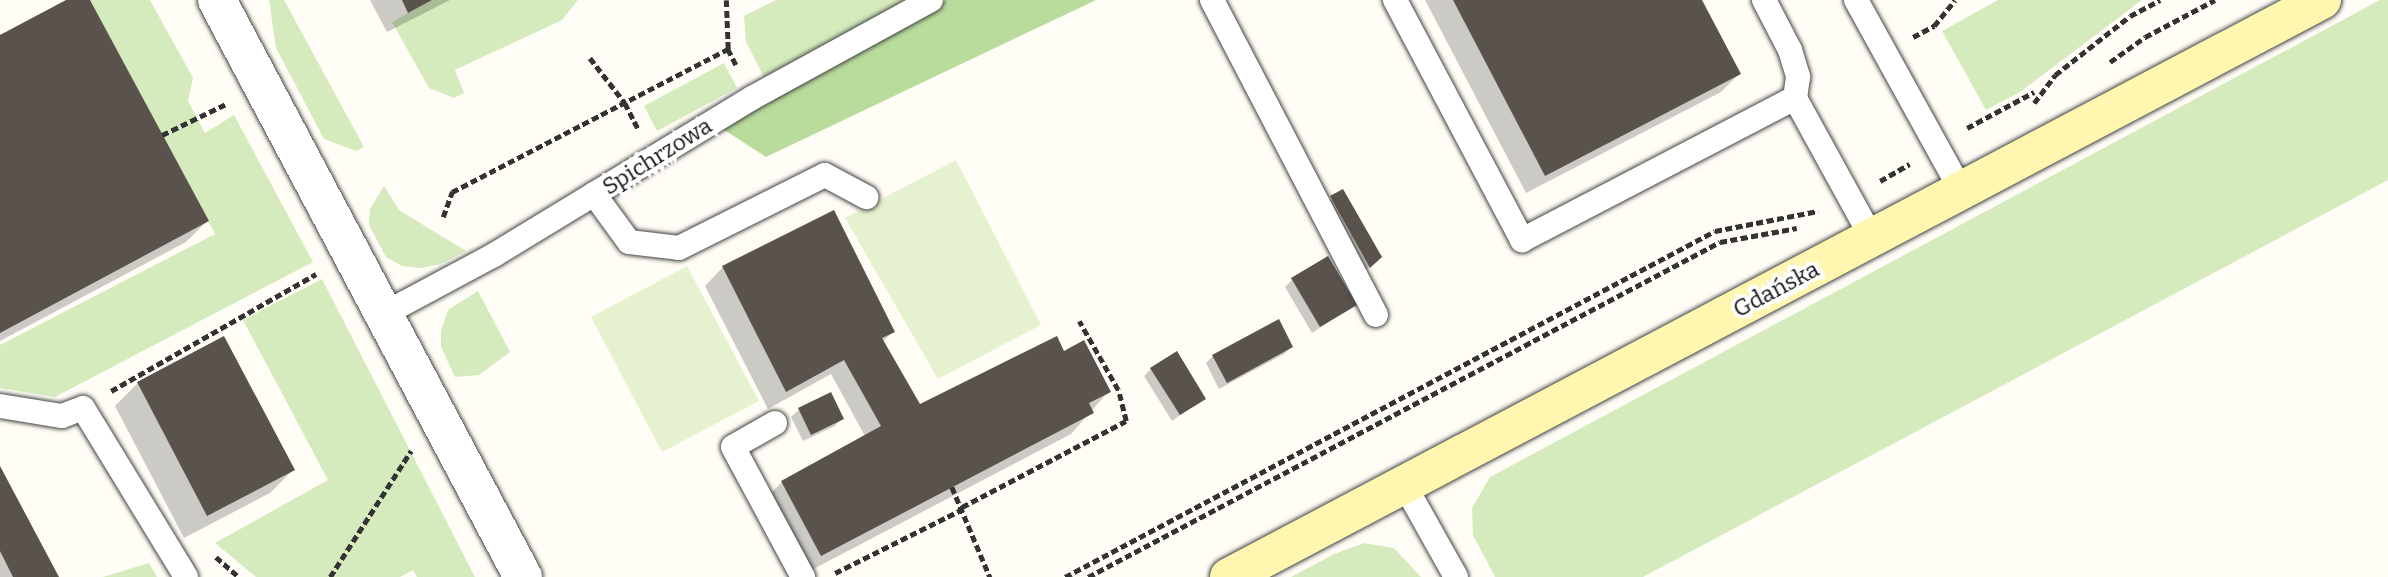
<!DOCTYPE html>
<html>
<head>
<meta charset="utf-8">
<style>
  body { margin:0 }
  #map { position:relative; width:2388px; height:577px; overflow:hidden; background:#fffdf5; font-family:Bitter,serif }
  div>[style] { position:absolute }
  .green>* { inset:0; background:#d5ebbd }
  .forest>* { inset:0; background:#b9dc9c }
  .pitch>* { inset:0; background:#e6f2cf }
  .shadow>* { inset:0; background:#0003 }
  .building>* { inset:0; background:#5a524d }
  .path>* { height:4.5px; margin-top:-2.25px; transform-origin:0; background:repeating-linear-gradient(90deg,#333 0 7px,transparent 0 10.5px) }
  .roads { filter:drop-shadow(0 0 2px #444) drop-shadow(0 0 2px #444) }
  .lane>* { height:24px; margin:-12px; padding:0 12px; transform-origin:12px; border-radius:12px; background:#fff }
  .street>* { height:38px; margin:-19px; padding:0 19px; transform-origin:19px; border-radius:19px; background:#fff }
  .secondary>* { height:38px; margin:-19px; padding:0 19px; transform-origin:19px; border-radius:19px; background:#fff6b0 }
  span { translate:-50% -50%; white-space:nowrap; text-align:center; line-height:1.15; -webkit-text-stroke:7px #fff; paint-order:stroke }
  .street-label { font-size:23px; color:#111 }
</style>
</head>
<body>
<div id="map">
  <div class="green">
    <div style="clip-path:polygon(90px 0,150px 0,193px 78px,188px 101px,205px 133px,234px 115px,313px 262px,55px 397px,0 388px,0 345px,215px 234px)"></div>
    <div style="clip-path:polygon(269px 0,284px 0,364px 147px,356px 151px,324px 139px,276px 48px)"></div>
    <div style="clip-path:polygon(432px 0,578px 0,562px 20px,455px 70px,464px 93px,454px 98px,429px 88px,392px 22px)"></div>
    <div style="clip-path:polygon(776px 0,911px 0,764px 77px,746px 42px,744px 16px)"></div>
    <div style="clip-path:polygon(1998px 0,2142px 0,2020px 92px,1986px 110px,1942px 31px)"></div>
    <div style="clip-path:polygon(2380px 0,2388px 0,2388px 180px,1643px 577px,1495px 577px,1473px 535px,1472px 508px,1490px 477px)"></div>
    <div style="clip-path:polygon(724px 63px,737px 88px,657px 131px,644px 106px)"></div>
    <div style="clip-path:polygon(384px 186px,399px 210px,466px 251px,441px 264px,421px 268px,402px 266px,386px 257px,369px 225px,370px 209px)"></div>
    <div style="clip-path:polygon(322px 279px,475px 577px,417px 577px,413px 570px,400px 577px,256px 577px,215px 543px,328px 480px,243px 320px)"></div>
    <div style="clip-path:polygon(478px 291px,510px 352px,479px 375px,455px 377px,441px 347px,441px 331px,448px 310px)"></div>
    <div style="clip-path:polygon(1364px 543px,1394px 548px,1421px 577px,1291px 577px,1334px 554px)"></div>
    <div style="clip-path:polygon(149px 563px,157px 577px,103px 577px,106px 576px)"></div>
  </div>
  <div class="forest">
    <div style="clip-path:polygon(947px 0,1096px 0,766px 157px,709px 120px)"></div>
  </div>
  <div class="pitch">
    <div style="clip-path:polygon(956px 160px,1041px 325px,938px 379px,845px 218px)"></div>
    <div style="clip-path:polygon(687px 266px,759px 401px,662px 452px,591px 317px)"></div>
  </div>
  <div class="shadow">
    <div style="clip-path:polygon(70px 0,88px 0,207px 221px,186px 242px,0 341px,0 37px)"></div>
    <div style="clip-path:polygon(370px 0,450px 0,387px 32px)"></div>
    <div style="clip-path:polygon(1425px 0,1701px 0,1739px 74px,1721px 92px,1526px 193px)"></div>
    <div style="clip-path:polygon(1342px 192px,1380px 257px,1362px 273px,1323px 205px)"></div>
    <div style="clip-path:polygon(723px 267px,893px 332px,882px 342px,919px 407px,1063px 353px,1109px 391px,1071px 434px,800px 576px,761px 503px,782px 482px,865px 436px,831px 374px,768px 409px,705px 286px)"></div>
    <div style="clip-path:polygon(1292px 280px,1355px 305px,1312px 333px,1285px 287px)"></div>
    <div style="clip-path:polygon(1291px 347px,1284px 354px,1219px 389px,1206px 363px,1213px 356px)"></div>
    <div style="clip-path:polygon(1151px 369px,1203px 399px,1172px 421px,1144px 376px)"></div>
    <div style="clip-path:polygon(138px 383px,293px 470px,270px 493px,184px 538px,115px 406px)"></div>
    <div style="clip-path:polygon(830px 394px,842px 418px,835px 426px,803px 441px,791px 417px,799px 410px)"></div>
    <div style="clip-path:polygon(0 469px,57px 577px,0 577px)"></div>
  </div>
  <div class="building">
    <div style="clip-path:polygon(66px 0,90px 0,209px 221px,0 333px,0 35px)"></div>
    <div style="clip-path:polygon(402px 0,432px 0,408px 13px)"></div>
    <div style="clip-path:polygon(1453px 0,1702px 0,1741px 74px,1545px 176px)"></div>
    <div style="clip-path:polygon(1343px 189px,1382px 257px,1370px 268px,1330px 196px)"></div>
    <div style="clip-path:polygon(834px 210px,895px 332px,882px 338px,920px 404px,1057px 336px,1064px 351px,1084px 340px,1111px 392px,1089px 403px,1094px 413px,821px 556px,781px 481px,881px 426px,844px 360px,786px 392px,722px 266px)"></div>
    <div style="clip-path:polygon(1328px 256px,1357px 305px,1320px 327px,1291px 278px)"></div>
    <div style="clip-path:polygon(1279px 319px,1293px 347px,1227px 383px,1212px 355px)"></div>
    <div style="clip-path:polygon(224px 336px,295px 470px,207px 516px,137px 382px)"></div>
    <div style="clip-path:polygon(1177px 351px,1206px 399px,1180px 415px,1150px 368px)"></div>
    <div style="clip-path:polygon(831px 392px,844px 419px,811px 435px,798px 408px)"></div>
    <div style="clip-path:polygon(0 466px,59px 577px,13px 577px,0 551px)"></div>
  </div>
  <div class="path">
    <div style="left:1913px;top:37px;width:24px;rotate:-28deg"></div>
    <div style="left:1934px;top:26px;width:33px;rotate:-51deg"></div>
    <div style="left:728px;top:49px;width:20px;rotate:63deg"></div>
    <div style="left:590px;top:58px;width:57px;rotate:52.1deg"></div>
    <div style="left:625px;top:103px;width:29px;rotate:63deg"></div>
    <div style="left:2110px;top:62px;width:43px;rotate:-35.5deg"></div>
    <div style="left:2145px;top:37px;width:79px;rotate:-27.9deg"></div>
    <div style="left:2034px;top:103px;width:35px;rotate:-53deg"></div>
    <div style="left:2055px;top:75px;width:95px;rotate:-38.2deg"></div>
    <div style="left:2130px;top:16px;width:34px;rotate:-28deg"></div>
    <div style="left:1967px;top:128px;width:76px;rotate:-28.2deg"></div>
    <div style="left:162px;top:135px;width:71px;rotate:-25.8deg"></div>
    <div style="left:1880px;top:181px;width:34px;rotate:-30deg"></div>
    <div style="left:443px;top:217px;width:27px;rotate:-70deg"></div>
    <div style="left:452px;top:192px;width:311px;rotate:-27.4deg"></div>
    <div style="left:728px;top:49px;width:49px;rotate:-92.3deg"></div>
    <div style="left:111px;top:391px;width:236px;rotate:-29.7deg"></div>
    <div style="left:952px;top:487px;width:98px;rotate:67.1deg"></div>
    <div style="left:962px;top:507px;width:185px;rotate:-27.7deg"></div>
    <div style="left:1126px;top:421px;width:32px;rotate:-104deg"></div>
    <div style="left:1118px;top:390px;width:79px;rotate:-119.5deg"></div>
    <div style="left:216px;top:557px;width:30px;rotate:41deg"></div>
    <div style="left:835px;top:573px;width:143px;rotate:-26.6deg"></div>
    <div style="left:330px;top:577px;width:150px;rotate:-57.3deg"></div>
    <div style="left:1065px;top:577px;width:736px;rotate:-28.03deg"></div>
    <div style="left:1715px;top:231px;width:105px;rotate:-11deg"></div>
    <div style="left:1088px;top:577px;width:715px;rotate:-27.93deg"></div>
    <div style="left:1720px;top:242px;width:78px;rotate:-10.3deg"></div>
  </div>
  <div class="roads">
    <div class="lane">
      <div style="left:1212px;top:0;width:355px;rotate:62.5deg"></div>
      <div style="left:1395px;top:0;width:272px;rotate:62.1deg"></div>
      <div style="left:1522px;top:240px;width:308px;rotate:-27.5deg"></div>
      <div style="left:1764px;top:0;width:56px;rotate:62.5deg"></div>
      <div style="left:1790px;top:50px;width:28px;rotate:73deg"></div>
      <div style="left:1798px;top:77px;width:21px;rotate:98deg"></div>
      <div style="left:1795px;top:98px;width:160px;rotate:61.2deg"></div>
      <div style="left:1856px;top:0;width:217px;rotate:61.1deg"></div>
      <div style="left:594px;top:194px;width:59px;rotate:53.9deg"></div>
      <div style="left:629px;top:242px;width:50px;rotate:6.8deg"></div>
      <div style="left:679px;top:248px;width:163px;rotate:-26.6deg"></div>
      <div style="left:825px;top:175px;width:47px;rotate:28.2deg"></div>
      <div style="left:384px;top:314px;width:125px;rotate:-28.2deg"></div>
      <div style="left:494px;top:255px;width:302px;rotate:-31.3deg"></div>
      <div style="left:752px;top:98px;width:204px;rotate:-28.7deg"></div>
      <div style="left:0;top:406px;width:63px;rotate:9.2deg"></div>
      <div style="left:62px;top:416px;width:22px;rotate:-21deg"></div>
      <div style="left:83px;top:408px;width:198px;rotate:58.6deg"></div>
      <div style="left:775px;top:423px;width:48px;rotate:150.3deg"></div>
      <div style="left:733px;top:447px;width:148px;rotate:61.7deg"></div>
      <div style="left:1405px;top:486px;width:104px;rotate:60.7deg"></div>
    </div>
    <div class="street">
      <div style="left:217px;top:0;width:653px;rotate:62.06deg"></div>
    </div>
    <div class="secondary">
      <div style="left:1229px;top:577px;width:1236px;rotate:-27.83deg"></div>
    </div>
  </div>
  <div class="street-label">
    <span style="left:657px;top:156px;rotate:-32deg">Spichrzowa</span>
    <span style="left:1776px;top:289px;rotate:-28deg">Gdańska</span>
  </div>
</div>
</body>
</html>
